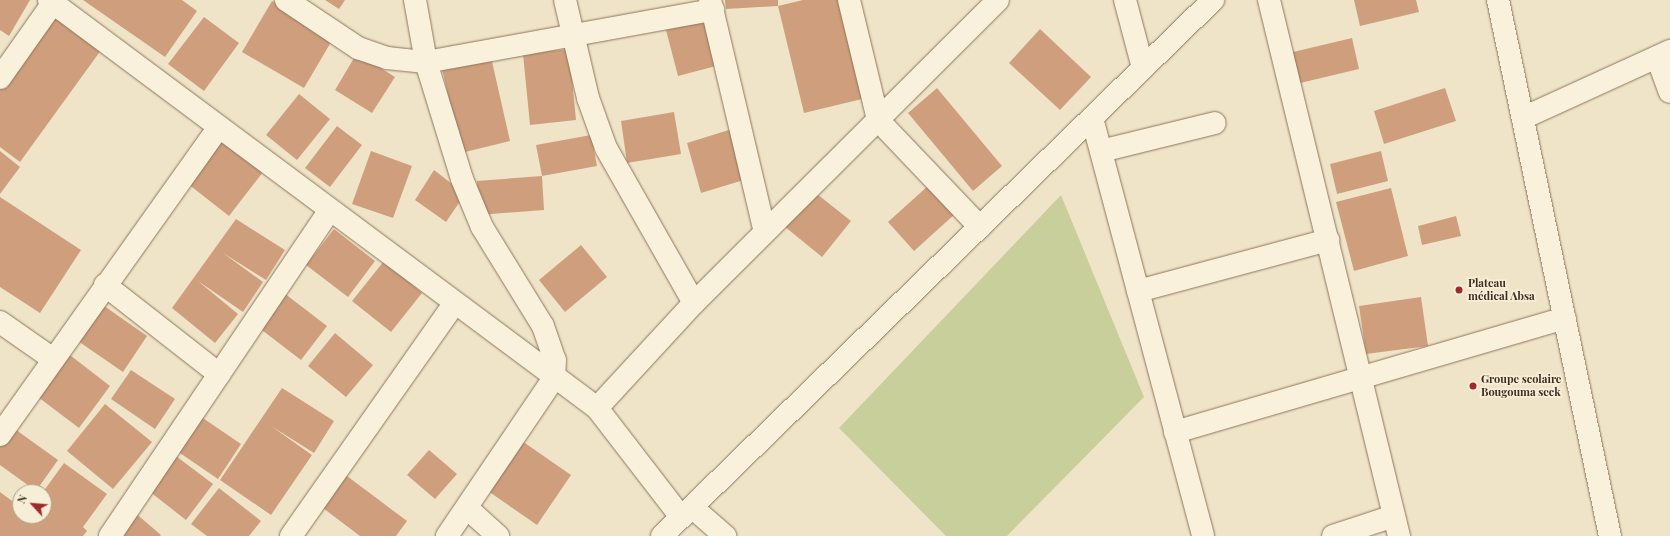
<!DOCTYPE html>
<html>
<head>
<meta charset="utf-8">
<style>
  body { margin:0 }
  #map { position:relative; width:1670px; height:536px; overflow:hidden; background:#f0e4c8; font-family:"Playfair Display",serif }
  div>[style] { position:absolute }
  .green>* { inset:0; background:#c9cf9b }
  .building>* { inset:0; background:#cf9f7d }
  .roads { filter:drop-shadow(0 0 1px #8d765c) drop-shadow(0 0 1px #8d765c) }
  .minor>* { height:22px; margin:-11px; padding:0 11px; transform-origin:11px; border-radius:11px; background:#faf1dc }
  .tertiary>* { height:22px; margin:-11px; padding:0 11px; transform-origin:11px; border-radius:11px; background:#faf1dc }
  .dots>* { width:11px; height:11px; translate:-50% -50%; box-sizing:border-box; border:2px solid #f7eed8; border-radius:50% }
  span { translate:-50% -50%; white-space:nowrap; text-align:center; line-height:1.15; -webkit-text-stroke:3.5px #f7eed8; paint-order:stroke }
  .poi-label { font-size:11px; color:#3d2e20; font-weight:700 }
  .left { translate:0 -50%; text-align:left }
  .north { position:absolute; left:12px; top:484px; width:40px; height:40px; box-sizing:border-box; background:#f7eed8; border:1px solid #ada18e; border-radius:50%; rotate:296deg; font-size:11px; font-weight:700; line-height:16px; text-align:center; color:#3d2e20 }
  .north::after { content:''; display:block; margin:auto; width:14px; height:18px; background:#9e2a2b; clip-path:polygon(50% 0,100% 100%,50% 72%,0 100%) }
</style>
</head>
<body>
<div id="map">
  <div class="green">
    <div style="clip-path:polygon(1061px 195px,1144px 397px,1007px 536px,946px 536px,839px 428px)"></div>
  </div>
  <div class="building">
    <div style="clip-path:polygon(0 0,30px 0,9px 36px,0 30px)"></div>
    <div style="clip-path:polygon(83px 0,182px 0,197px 11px,165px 57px)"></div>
    <div style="clip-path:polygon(325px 0,345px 0,339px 9px)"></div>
    <div style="clip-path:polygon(725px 0,778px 0,778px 6px,726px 9px)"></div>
    <div style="clip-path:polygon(803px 0,839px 0,862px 99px,804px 113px,778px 6px)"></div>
    <div style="clip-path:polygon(1354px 0,1416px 0,1419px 12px,1360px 26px)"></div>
    <div style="clip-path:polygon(272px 1px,334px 37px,304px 88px,242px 52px)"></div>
    <div style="clip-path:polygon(52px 9px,104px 46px,20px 162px,0 147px,0 82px)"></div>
    <div style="clip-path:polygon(204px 17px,239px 43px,204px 91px,168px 64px)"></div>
    <div style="clip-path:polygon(704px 20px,716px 66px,678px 76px,666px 30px)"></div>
    <div style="clip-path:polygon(1040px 29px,1091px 77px,1060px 110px,1009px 63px)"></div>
    <div style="clip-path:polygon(1352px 38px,1359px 69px,1296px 84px,1289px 53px)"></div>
    <div style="clip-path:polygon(569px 49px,576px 120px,530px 125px,523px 54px)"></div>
    <div style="clip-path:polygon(357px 53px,395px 77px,372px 113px,335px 90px)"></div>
    <div style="clip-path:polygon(491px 57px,510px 141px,461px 153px,442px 68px)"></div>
    <div style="clip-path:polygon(937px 88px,1002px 166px,973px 191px,908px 113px)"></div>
    <div style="clip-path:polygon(1445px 88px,1456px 121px,1384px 144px,1374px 111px)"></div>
    <div style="clip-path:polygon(299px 94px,330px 119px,297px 160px,266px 135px)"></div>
    <div style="clip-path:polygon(674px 112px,681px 154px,627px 163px,621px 121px)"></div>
    <div style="clip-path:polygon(337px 126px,362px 145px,330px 187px,305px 168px)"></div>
    <div style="clip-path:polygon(732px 129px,747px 179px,701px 193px,687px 143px)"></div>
    <div style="clip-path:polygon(591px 135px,597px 166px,542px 176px,536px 145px)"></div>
    <div style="clip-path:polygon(217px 137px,263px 172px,229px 216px,183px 180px)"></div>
    <div style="clip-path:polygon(0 151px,20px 167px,0 194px)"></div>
    <div style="clip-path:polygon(371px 151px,412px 166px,393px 218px,352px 204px)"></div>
    <div style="clip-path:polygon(1381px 151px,1388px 181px,1337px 194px,1330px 164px)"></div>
    <div style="clip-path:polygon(434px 170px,465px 194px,446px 222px,415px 200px)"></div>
    <div style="clip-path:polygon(542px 176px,544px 210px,479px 215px,477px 181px)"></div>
    <div style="clip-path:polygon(929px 185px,955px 214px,914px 251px,888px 222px)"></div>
    <div style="clip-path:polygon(1391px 188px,1408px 256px,1354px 271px,1336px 202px)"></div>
    <div style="clip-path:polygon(812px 190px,851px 221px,822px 257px,784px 226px)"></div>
    <div style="clip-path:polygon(0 197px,81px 250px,40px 313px,0 287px)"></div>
    <div style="clip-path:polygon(1456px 216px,1461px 236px,1422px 245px,1418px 226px)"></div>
    <div style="clip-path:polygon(236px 219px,285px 250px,266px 280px,223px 253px,263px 282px,243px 312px,198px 281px,238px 314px,215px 343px,172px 308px)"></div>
    <div style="clip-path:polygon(334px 229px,375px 261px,348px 297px,306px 265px)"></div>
    <div style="clip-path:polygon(581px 245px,607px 277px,565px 312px,539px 280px)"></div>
    <div style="clip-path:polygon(384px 261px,422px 293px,391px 332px,352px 301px)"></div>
    <div style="clip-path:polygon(284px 293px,327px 326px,301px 360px,258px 327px)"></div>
    <div style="clip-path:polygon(1421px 297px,1428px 346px,1366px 354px,1359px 306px)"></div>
    <div style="clip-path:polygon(100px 303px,147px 336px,123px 372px,75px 339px)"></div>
    <div style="clip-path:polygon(335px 333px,373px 365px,346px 397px,308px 366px)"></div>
    <div style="clip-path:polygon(66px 352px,110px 386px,79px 428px,34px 394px)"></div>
    <div style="clip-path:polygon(131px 370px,175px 399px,155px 429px,111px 399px)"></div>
    <div style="clip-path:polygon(282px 388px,334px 421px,314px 453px,271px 426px,312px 455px,271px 515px,220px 480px)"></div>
    <div style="clip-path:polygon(105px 404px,152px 442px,113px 489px,67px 451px)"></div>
    <div style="clip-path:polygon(194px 412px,241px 444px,218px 479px,171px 447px)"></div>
    <div style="clip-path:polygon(12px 427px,58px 460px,36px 491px,0 465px,0 444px)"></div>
    <div style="clip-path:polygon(522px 441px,571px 475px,537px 525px,488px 491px)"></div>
    <div style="clip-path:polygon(429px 450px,457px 474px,435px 499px,407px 475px)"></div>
    <div style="clip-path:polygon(172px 453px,213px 484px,186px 520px,145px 488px)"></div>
    <div style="clip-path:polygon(64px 463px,107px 494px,83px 527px,87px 531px,83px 536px,0 536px,0 492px,20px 507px,20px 516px,44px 516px,43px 492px)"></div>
    <div style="clip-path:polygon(339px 470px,407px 521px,396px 536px,360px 536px,315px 502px)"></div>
    <div style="clip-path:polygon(219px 488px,261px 521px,249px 536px,207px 536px,191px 524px)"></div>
    <div style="clip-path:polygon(133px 511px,161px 535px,160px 536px,119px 536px)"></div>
  </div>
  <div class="roads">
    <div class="minor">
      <div style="left:49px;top:0;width:683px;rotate:36.67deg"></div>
      <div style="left:597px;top:408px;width:138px;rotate:52.4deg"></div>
      <div style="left:286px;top:0;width:87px;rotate:33.7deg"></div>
      <div style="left:358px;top:48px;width:31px;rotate:19deg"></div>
      <div style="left:387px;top:58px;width:39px;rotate:6deg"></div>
      <div style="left:426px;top:62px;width:292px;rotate:-10.3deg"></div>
      <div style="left:415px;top:0;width:63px;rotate:79.9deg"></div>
      <div style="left:426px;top:62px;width:122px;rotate:72.9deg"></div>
      <div style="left:462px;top:179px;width:52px;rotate:67.4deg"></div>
      <div style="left:482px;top:227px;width:116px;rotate:58.4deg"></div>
      <div style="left:543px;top:326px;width:36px;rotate:71deg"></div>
      <div style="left:555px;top:360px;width:18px;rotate:93deg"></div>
      <div style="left:554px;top:378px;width:191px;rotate:124.1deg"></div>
      <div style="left:565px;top:0;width:101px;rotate:76.8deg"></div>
      <div style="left:588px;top:98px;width:53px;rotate:70.2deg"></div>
      <div style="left:606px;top:148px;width:178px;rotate:60.4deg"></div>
      <div style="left:710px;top:0;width:238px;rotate:76.7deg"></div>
      <div style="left:849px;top:0;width:123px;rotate:76.4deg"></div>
      <div style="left:878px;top:120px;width:148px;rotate:46.4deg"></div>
      <div style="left:1125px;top:0;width:70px;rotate:75.2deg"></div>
      <div style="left:1269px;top:0;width:552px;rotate:76.37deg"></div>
      <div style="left:1657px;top:57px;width:37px;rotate:70deg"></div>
      <div style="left:0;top:78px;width:95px;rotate:-54.8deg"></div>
      <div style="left:1092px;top:118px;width:432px;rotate:75.1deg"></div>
      <div style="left:1523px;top:118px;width:162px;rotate:-24.5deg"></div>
      <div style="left:1101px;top:151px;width:117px;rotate:-13.8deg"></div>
      <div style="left:105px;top:285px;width:145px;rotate:38deg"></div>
      <div style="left:1138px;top:291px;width:197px;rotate:-15deg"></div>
      <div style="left:0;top:322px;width:65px;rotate:34.9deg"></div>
      <div style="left:597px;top:408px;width:143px;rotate:-47.3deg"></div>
      <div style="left:694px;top:303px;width:429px;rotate:-44.9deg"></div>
      <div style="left:1175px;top:432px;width:406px;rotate:-16.3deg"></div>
      <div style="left:0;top:435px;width:378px;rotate:-54.6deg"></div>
      <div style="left:467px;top:508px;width:42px;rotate:42.1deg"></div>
      <div style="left:693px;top:508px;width:43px;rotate:41.2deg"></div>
      <div style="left:110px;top:536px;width:393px;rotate:-56deg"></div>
      <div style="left:291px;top:536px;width:284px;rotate:-54.9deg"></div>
      <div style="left:662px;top:536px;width:769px;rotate:-44.21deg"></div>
      <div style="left:1333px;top:536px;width:64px;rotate:-18.2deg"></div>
    </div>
    <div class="tertiary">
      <div style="left:1498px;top:0;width:548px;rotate:78.2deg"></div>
    </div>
  </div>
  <div class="dots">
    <div style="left:1459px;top:290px;background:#9e2a2b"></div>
    <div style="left:1473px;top:386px;background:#9e2a2b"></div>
  </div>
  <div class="poi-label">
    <span class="left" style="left:1468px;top:290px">Plateau<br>médical Absa</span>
    <span class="left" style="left:1481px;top:386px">Groupe scolaire<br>Bougouma seck</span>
  </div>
  <div class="north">N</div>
</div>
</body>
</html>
